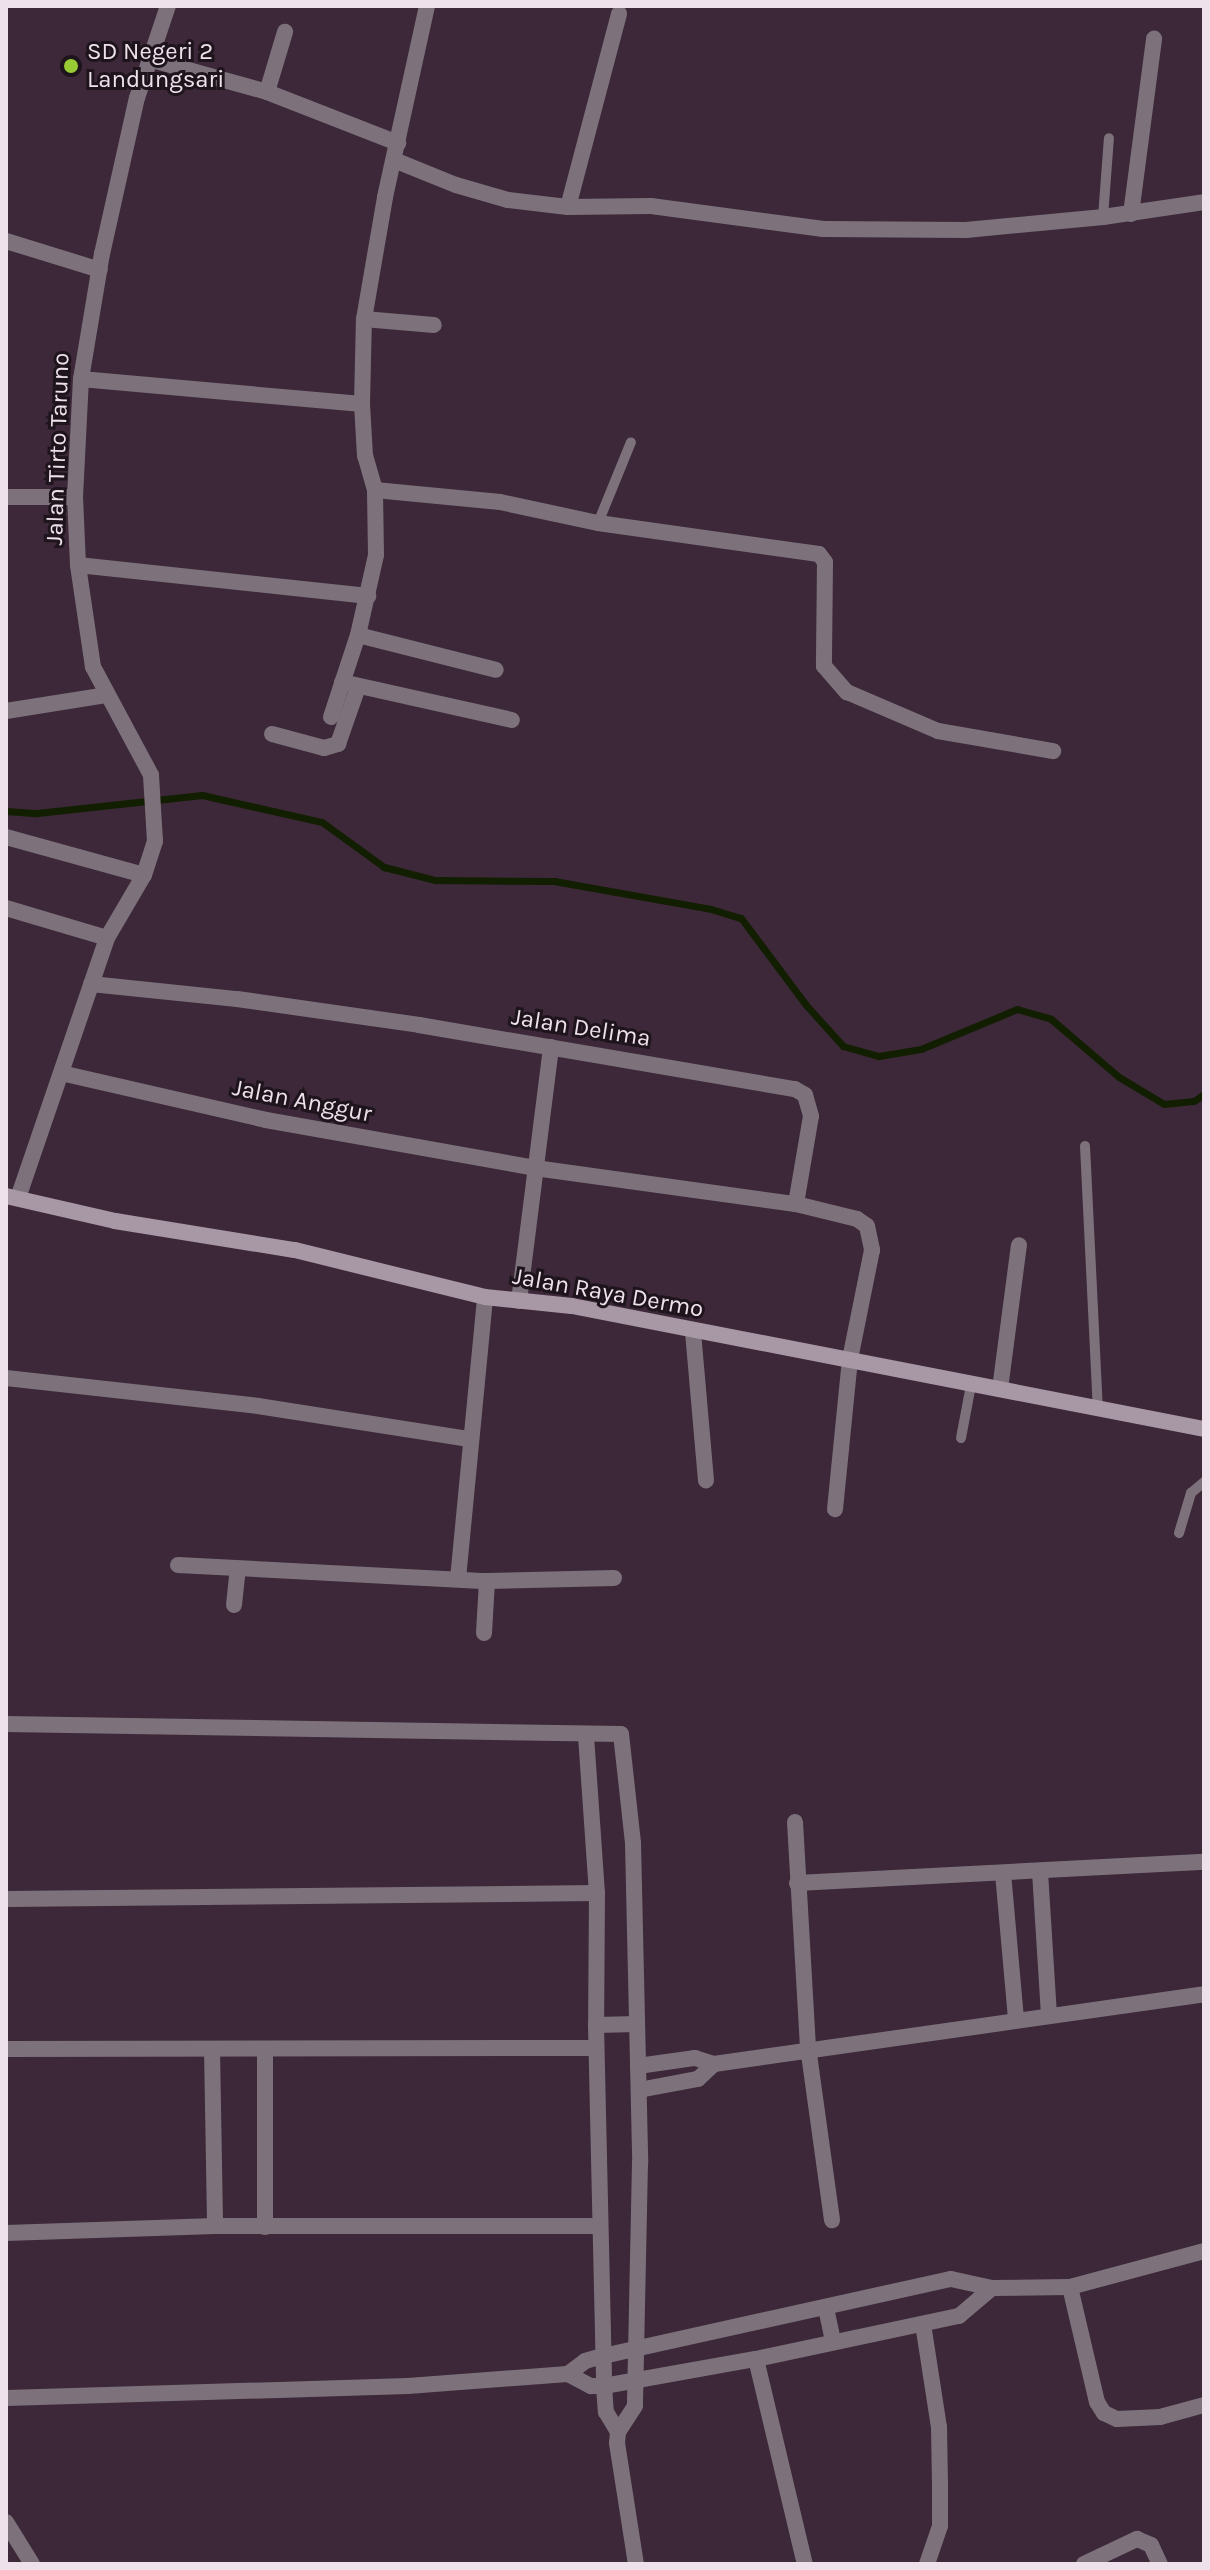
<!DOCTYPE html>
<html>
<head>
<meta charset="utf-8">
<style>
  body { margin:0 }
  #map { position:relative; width:1210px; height:2570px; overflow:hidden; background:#3c2839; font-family:Karla,sans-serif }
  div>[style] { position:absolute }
  .stream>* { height:7px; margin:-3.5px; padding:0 3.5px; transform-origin:3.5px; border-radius:3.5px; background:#121e00 }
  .lane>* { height:10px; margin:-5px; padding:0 5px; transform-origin:5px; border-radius:5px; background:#7d727b }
  .street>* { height:16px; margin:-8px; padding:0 8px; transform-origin:8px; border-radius:8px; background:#7d727b }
  .secondary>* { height:16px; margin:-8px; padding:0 8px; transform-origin:8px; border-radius:8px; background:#a897a5 }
  .dots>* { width:22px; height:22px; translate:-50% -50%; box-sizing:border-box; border:4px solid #1d141c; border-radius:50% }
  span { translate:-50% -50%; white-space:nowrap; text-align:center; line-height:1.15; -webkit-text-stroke:6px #1d141c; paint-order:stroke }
  .poi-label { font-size:24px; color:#efe1ec }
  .left { translate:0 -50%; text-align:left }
  .street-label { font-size:24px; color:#efe1ec }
  .frame { position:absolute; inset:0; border:8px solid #efe1ec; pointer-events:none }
</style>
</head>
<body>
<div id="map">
  <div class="stream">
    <div style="left:6px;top:811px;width:31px;rotate:4deg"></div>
    <div style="left:37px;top:813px;width:166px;rotate:-6.2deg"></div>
    <div style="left:202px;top:795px;width:123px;rotate:12.7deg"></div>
    <div style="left:322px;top:822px;width:77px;rotate:36deg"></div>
    <div style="left:384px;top:867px;width:53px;rotate:14.3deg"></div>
    <div style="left:435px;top:880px;width:119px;rotate:0.5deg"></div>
    <div style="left:554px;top:881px;width:159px;rotate:10.1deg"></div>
    <div style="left:711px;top:909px;width:31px;rotate:17deg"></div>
    <div style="left:741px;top:918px;width:109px;rotate:53.2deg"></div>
    <div style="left:806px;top:1005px;width:55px;rotate:47.9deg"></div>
    <div style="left:843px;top:1046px;width:37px;rotate:16deg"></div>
    <div style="left:879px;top:1056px;width:43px;rotate:-9.5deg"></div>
    <div style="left:921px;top:1049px;width:104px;rotate:-22.6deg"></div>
    <div style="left:1017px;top:1009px;width:35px;rotate:16deg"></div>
    <div style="left:1051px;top:1019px;width:89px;rotate:40.5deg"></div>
    <div style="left:1119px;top:1077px;width:52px;rotate:31deg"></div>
    <div style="left:1164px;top:1104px;width:30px;rotate:-6deg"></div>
    <div style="left:1194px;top:1101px;width:12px;rotate:-35deg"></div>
  </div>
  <div class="lane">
    <div style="left:1103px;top:217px;width:79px;rotate:-85.7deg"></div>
    <div style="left:598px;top:523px;width:87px;rotate:-67.8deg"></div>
    <div style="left:1085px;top:1146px;width:263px;rotate:87.2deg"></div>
    <div style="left:961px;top:1438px;width:54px;rotate:-79.3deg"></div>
    <div style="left:1179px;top:1533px;width:42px;rotate:-73.3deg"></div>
    <div style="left:1191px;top:1493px;width:17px;rotate:-40deg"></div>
  </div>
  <div class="street">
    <div style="left:149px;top:59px;width:123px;rotate:15.6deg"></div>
    <div style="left:267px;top:92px;width:141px;rotate:21.3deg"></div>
    <div style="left:267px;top:92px;width:63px;rotate:-73.3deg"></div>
    <div style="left:394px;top:160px;width:67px;rotate:22deg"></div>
    <div style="left:456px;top:185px;width:54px;rotate:16.1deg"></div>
    <div style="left:508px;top:200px;width:60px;rotate:6.7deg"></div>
    <div style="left:568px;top:207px;width:83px;rotate:-0.7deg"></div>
    <div style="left:651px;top:206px;width:174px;rotate:7.6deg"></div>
    <div style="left:823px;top:229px;width:143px;rotate:0.4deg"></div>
    <div style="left:966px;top:230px;width:138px;rotate:-5.4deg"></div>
    <div style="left:1103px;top:217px;width:102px;rotate:-8.4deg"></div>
    <div style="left:568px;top:207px;width:200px;rotate:-75.2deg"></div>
    <div style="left:1131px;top:214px;width:177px;rotate:-82.5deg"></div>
    <div style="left:6px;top:241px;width:98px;rotate:17.1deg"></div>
    <div style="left:364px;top:319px;width:70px;rotate:4.9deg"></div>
    <div style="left:81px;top:379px;width:282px;rotate:5.1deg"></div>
    <div style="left:375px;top:490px;width:126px;rotate:5.5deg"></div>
    <div style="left:500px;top:502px;width:100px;rotate:12.1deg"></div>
    <div style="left:598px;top:523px;width:223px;rotate:8deg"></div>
    <div style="left:819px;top:554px;width:10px;rotate:53deg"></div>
    <div style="left:825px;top:562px;width:104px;rotate:90.6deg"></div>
    <div style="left:824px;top:666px;width:35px;rotate:49deg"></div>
    <div style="left:847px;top:692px;width:99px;rotate:23.2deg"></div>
    <div style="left:938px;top:731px;width:117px;rotate:9.9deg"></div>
    <div style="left:6px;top:497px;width:69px"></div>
    <div style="left:78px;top:565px;width:292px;rotate:6.1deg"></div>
    <div style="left:358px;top:635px;width:142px;rotate:14.2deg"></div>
    <div style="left:342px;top:682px;width:174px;rotate:12.6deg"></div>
    <div style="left:6px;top:711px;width:101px;rotate:-9.1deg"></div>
    <div style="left:331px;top:717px;width:86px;rotate:-71.8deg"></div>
    <div style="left:358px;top:635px;width:82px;rotate:-77.3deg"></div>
    <div style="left:376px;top:555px;width:65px;rotate:-90.9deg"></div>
    <div style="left:375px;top:490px;width:35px;rotate:-106deg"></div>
    <div style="left:365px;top:456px;width:52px;rotate:-93.3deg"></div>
    <div style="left:362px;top:404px;width:85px;rotate:-88.7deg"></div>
    <div style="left:364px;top:319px;width:124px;rotate:-80.2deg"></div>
    <div style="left:385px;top:197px;width:196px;rotate:-77.6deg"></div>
    <div style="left:272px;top:734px;width:54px;rotate:15.1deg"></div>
    <div style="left:324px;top:748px;width:15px;rotate:-16deg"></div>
    <div style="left:338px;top:744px;width:60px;rotate:-70.7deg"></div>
    <div style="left:6px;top:837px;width:143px;rotate:15.4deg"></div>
    <div style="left:6px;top:908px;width:105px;rotate:16.5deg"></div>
    <div style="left:91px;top:984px;width:147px;rotate:5.9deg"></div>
    <div style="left:237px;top:999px;width:184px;rotate:8.1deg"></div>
    <div style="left:419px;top:1025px;width:381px;rotate:9.7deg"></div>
    <div style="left:795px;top:1089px;width:12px;rotate:31deg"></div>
    <div style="left:805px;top:1095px;width:22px;rotate:74deg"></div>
    <div style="left:811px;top:1116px;width:89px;rotate:99.7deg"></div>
    <div style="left:61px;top:1073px;width:210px;rotate:12.9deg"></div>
    <div style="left:266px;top:1120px;width:273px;rotate:10.1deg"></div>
    <div style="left:535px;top:1168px;width:263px;rotate:7.9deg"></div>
    <div style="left:796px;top:1204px;width:63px;rotate:13.8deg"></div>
    <div style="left:857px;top:1219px;width:12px;rotate:35deg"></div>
    <div style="left:867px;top:1226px;width:25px;rotate:78deg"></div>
    <div style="left:872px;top:1250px;width:111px;rotate:101.4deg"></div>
    <div style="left:850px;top:1359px;width:151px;rotate:95.7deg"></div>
    <div style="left:18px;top:1198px;width:275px;rotate:-71.1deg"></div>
    <div style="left:107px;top:938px;width:73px;rotate:-59.6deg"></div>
    <div style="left:144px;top:875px;width:36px;rotate:-72deg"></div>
    <div style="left:155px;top:841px;width:66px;rotate:-93.5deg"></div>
    <div style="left:151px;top:775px;width:123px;rotate:-118.2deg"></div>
    <div style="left:93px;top:667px;width:103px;rotate:-98.4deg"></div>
    <div style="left:78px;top:565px;width:68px;rotate:-92.5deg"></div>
    <div style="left:75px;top:497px;width:118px;rotate:-87.1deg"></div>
    <div style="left:81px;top:379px;width:127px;rotate:-80.5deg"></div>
    <div style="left:102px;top:254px;width:160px;rotate:-77.4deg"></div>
    <div style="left:137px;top:98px;width:97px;rotate:-71.4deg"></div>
    <div style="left:519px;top:1301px;width:256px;rotate:-82.8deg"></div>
    <div style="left:693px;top:1332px;width:149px;rotate:85deg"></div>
    <div style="left:6px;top:1378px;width:254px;rotate:6.3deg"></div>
    <div style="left:258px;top:1406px;width:214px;rotate:8.9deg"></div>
    <div style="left:1000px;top:1389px;width:145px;rotate:-82.5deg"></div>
    <div style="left:178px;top:1565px;width:309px;rotate:3deg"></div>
    <div style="left:487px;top:1581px;width:127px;rotate:-1.4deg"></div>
    <div style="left:458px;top:1579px;width:283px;rotate:-84.5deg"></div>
    <div style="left:234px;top:1605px;width:36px;rotate:-84deg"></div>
    <div style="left:484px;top:1633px;width:52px;rotate:-86.7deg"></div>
    <div style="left:6px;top:1724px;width:615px;rotate:0.93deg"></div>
    <div style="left:621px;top:1734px;width:110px;rotate:83.7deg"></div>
    <div style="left:633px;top:1843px;width:320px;rotate:88.7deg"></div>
    <div style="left:640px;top:2163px;width:243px;rotate:91.2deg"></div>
    <div style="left:635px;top:2406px;width:31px;rotate:123deg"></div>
    <div style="left:618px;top:2432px;width:11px;rotate:95deg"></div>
    <div style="left:617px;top:2443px;width:122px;rotate:81.1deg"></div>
    <div style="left:586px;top:1736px;width:157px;rotate:86deg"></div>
    <div style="left:597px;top:1893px;width:132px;rotate:90.4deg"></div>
    <div style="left:596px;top:2025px;width:361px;rotate:88.7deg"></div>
    <div style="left:604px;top:2386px;width:26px;rotate:86deg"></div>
    <div style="left:606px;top:2412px;width:23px;rotate:59deg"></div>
    <div style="left:795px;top:1822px;width:225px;rotate:86.7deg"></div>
    <div style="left:808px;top:2047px;width:175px;rotate:82.1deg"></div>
    <div style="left:1040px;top:1872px;width:142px;rotate:86.4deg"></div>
    <div style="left:1003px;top:1873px;width:146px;rotate:84.9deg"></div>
    <div style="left:797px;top:1883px;width:408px;rotate:-3deg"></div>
    <div style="left:6px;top:1899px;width:591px;rotate:-0.58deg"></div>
    <div style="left:596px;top:2025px;width:41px;rotate:-1.4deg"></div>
    <div style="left:6px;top:2049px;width:590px;rotate:-0.1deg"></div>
    <div style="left:212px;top:2049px;width:177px;rotate:89deg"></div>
    <div style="left:265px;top:2049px;width:178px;rotate:90deg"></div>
    <div style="left:638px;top:2066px;width:58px;rotate:-8deg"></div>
    <div style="left:695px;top:2058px;width:20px;rotate:18deg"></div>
    <div style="left:714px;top:2064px;width:495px;rotate:-8.1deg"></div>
    <div style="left:639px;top:2090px;width:60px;rotate:-10.6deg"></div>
    <div style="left:698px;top:2079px;width:22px;rotate:-43deg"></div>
    <div style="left:6px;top:2233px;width:209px;rotate:-1.9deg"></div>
    <div style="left:215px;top:2226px;width:385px"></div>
    <div style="left:1070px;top:2287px;width:118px;rotate:76.8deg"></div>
    <div style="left:1097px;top:2402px;width:13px;rotate:58deg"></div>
    <div style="left:1104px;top:2413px;width:14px;rotate:25deg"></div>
    <div style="left:1117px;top:2419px;width:43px;rotate:-2.7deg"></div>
    <div style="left:1160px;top:2417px;width:46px;rotate:-15.3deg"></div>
    <div style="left:826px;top:2308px;width:34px;rotate:78deg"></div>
    <div style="left:923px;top:2324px;width:104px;rotate:81.2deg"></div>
    <div style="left:939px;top:2427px;width:59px;rotate:89deg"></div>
    <div style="left:940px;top:2486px;width:40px;rotate:90deg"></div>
    <div style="left:940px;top:2526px;width:40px;rotate:108.9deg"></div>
    <div style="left:756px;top:2359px;width:211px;rotate:76.6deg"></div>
    <div style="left:568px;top:2374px;width:21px;rotate:-37deg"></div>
    <div style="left:585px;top:2361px;width:19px;rotate:-16deg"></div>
    <div style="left:603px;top:2356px;width:356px;rotate:-12.5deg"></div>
    <div style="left:951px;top:2279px;width:42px;rotate:12.4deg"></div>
    <div style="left:992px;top:2288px;width:78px;rotate:-0.7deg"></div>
    <div style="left:1070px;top:2287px;width:139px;rotate:-15deg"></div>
    <div style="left:6px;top:2398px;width:402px;rotate:-1.7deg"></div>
    <div style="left:408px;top:2386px;width:160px;rotate:-4.3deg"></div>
    <div style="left:568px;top:2374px;width:26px;rotate:28deg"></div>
    <div style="left:591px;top:2386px;width:13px"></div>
    <div style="left:604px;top:2386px;width:154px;rotate:-10.1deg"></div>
    <div style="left:756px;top:2359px;width:208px;rotate:-12deg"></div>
    <div style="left:959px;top:2316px;width:43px;rotate:-40.3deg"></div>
    <div style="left:6px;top:2522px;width:49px;rotate:58.2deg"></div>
    <div style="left:1084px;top:2564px;width:59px;rotate:-25.3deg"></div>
    <div style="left:1137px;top:2539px;width:15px;rotate:23deg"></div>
    <div style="left:1151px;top:2545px;width:21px;rotate:65deg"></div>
  </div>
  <div class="secondary">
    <div style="left:6px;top:1196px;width:112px;rotate:12.9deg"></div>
    <div style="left:115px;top:1221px;width:182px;rotate:9.2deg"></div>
    <div style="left:295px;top:1250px;width:196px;rotate:13.9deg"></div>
    <div style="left:485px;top:1297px;width:87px;rotate:5.9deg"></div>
    <div style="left:572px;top:1306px;width:644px;rotate:11.01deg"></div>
  </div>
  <div class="dots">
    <div style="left:71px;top:66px;background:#99cb35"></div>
  </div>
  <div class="poi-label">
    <span class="left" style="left:87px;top:66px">SD Negeri 2<br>Landungsari</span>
  </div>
  <div class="street-label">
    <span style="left:58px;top:449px;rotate:-88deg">Jalan Tirto Taruno</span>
    <span style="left:581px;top:1028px;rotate:9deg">Jalan Delima</span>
    <span style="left:302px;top:1101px;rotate:11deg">Jalan Anggur</span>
    <span style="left:608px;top:1293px;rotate:10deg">Jalan Raya Dermo</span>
  </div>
  <div class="frame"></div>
</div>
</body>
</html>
